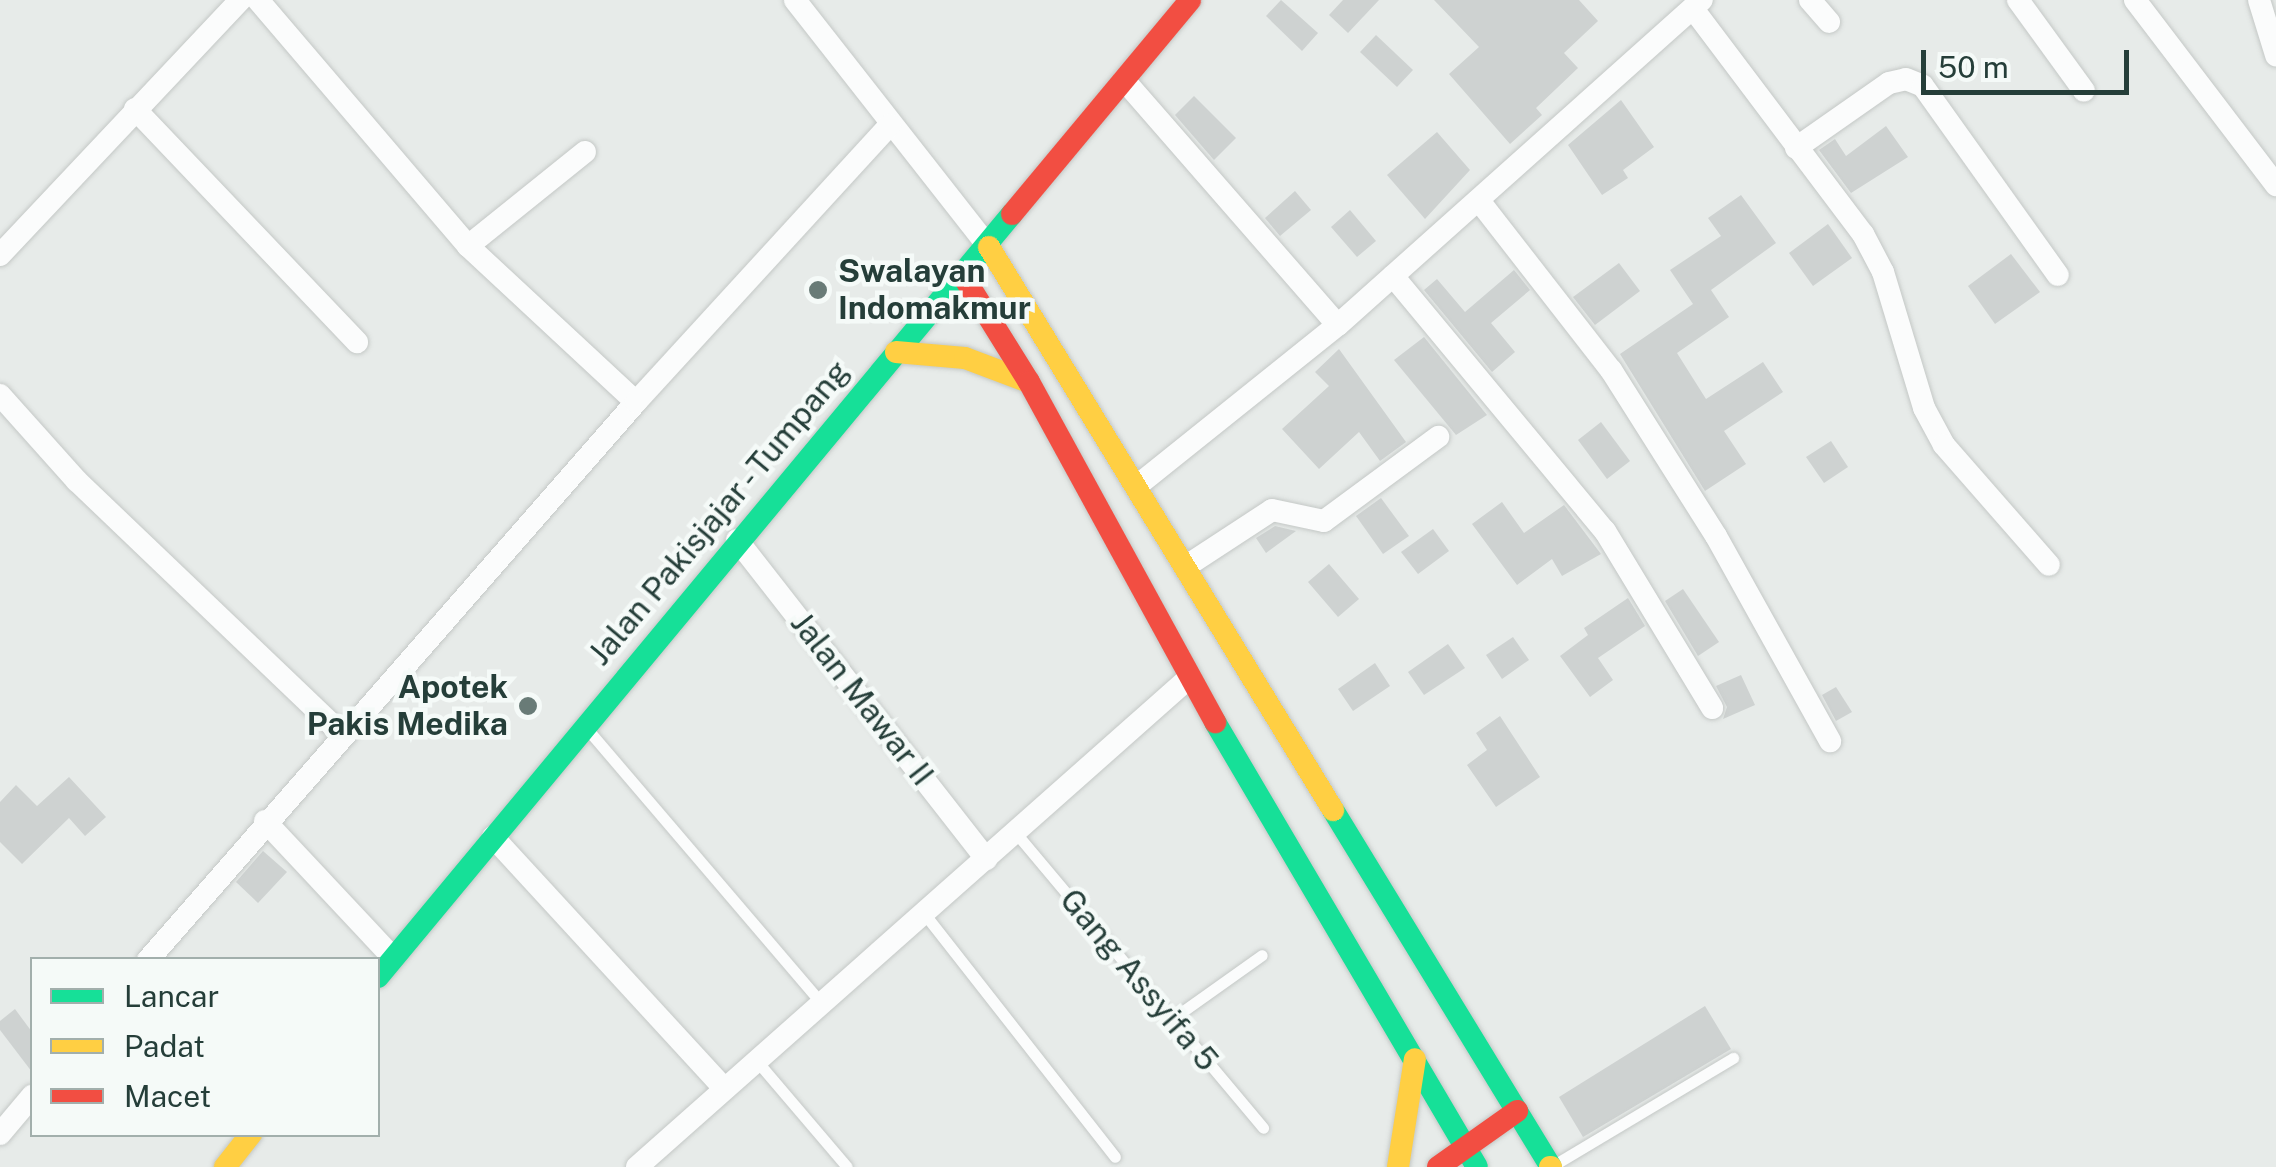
<!DOCTYPE html>
<html>
<head>
<meta charset="utf-8">
<style>
  body { margin:0 }
  #map { position:relative; width:2276px; height:1167px; overflow:hidden; background:#e7ebe9; font-family:"Public Sans",sans-serif }
  div>[style] { position:absolute }
  .building>* { inset:0; background:#ced2d1 }
  .roads { filter:drop-shadow(0 0 2px #c4c8c6) drop-shadow(0 0 2px #c4c8c6) }
  .lane>* { height:11px; margin:-5.5px; padding:0 5.5px; transform-origin:5.5px; border-radius:5.5px; background:#fbfcfc }
  .street>* { height:22px; margin:-11px; padding:0 11px; transform-origin:11px; border-radius:11px; background:#fbfcfc }
  .fast>* { height:22px; margin:-11px; padding:0 11px; transform-origin:11px; border-radius:11px; background:#16e098 }
  .slow>* { height:22px; margin:-11px; padding:0 11px; transform-origin:11px; border-radius:11px; background:#ffcf43 }
  .jam>* { height:22px; margin:-11px; padding:0 11px; transform-origin:11px; border-radius:11px; background:#f24e42 }
  .dots>* { width:28px; height:28px; translate:-50% -50%; box-sizing:border-box; border:5px solid #f5faf8; border-radius:50% }
  span { translate:-50% -50%; white-space:nowrap; text-align:center; line-height:1.15; -webkit-text-stroke:9px #f5faf8; paint-order:stroke }
  .poi-label { font-size:32px; color:#253e39; font-weight:700 }
  .left { translate:0 -50%; text-align:left }
  .right { translate:-100% -50%; text-align:right }
  .street-label { font-size:32px; color:#253e39 }
  .legend { position:absolute; left:30px; top:957px; width:350px; height:180px; box-sizing:border-box; background:#f5faf8; border:2px solid #a2afac; margin:0; padding:12px 18px; list-style:none; font-size:30px; color:#253e39 }
  .legend li { display:flex; align-items:center; gap:20px; height:50px }
  .legend b { width:50px; border:2px solid #a2afac }
  .scale { position:absolute; left:1921px; top:50px; width:208px; height:45px; box-sizing:border-box; border:5px solid #253e39; border-top:0; padding-left:12px; font-size:30px; line-height:35px; white-space:nowrap; color:#253e39; -webkit-text-stroke:8px #f5faf8; paint-order:stroke }
</style>
</head>
<body>
<div id="map">
  <div class="building">
    <div style="clip-path:polygon(1281px 0,1318px 33px,1302px 51px,1266px 16px)"></div>
    <div style="clip-path:polygon(1343px 0,1379px 0,1348px 33px,1329px 15px)"></div>
    <div style="clip-path:polygon(1434px 0,1579px 0,1598px 21px,1564px 53px,1578px 68px,1536px 108px,1542px 115px,1510px 144px,1449px 74px,1479px 47px)"></div>
    <div style="clip-path:polygon(1376px 35px,1413px 70px,1397px 87px,1360px 52px)"></div>
    <div style="clip-path:polygon(1194px 96px,1236px 138px,1214px 160px,1175px 115px)"></div>
    <div style="clip-path:polygon(1621px 100px,1654px 147px,1623px 170px,1628px 178px,1602px 195px,1568px 145px)"></div>
    <div style="clip-path:polygon(1886px 126px,1908px 157px,1851px 193px,1819px 150px,1835px 139px,1846px 156px)"></div>
    <div style="clip-path:polygon(1437px 132px,1470px 170px,1425px 219px,1387px 175px)"></div>
    <div style="clip-path:polygon(1295px 191px,1311px 210px,1280px 236px,1265px 218px)"></div>
    <div style="clip-path:polygon(1741px 195px,1776px 243px,1711px 290px,1729px 317px,1677px 353px,1706px 399px,1763px 362px,1783px 392px,1724px 431px,1746px 464px,1705px 491px,1620px 354px,1693px 304px,1670px 270px,1721px 236px,1708px 218px)"></div>
    <div style="clip-path:polygon(1350px 210px,1376px 241px,1357px 257px,1331px 227px)"></div>
    <div style="clip-path:polygon(1828px 224px,1852px 258px,1813px 286px,1789px 253px)"></div>
    <div style="clip-path:polygon(2011px 254px,2040px 292px,1995px 324px,1968px 286px)"></div>
    <div style="clip-path:polygon(1619px 263px,1640px 291px,1595px 325px,1573px 297px)"></div>
    <div style="clip-path:polygon(1514px 270px,1530px 290px,1491px 323px,1515px 352px,1492px 372px,1424px 290px,1437px 279px,1465px 312px)"></div>
    <div style="clip-path:polygon(1424px 337px,1487px 415px,1456px 435px,1394px 360px)"></div>
    <div style="clip-path:polygon(1339px 349px,1406px 442px,1380px 461px,1359px 432px,1319px 469px,1282px 429px,1329px 386px,1315px 372px)"></div>
    <div style="clip-path:polygon(1601px 422px,1630px 461px,1607px 479px,1578px 440px)"></div>
    <div style="clip-path:polygon(1831px 441px,1848px 467px,1824px 483px,1806px 457px)"></div>
    <div style="clip-path:polygon(1381px 498px,1409px 536px,1383px 554px,1356px 516px)"></div>
    <div style="clip-path:polygon(1502px 502px,1524px 533px,1564px 505px,1601px 554px,1562px 576px,1552px 559px,1517px 585px,1472px 524px)"></div>
    <div style="clip-path:polygon(1275px 526px,1296px 531px,1266px 553px,1256px 538px)"></div>
    <div style="clip-path:polygon(1433px 529px,1449px 551px,1418px 574px,1401px 552px)"></div>
    <div style="clip-path:polygon(1329px 564px,1359px 599px,1338px 617px,1308px 582px)"></div>
    <div style="clip-path:polygon(1683px 589px,1719px 642px,1698px 656px,1665px 601px)"></div>
    <div style="clip-path:polygon(1628px 598px,1645px 626px,1598px 658px,1613px 680px,1590px 697px,1560px 656px,1588px 635px,1584px 628px)"></div>
    <div style="clip-path:polygon(1513px 637px,1529px 660px,1502px 679px,1486px 655px)"></div>
    <div style="clip-path:polygon(1448px 644px,1465px 668px,1424px 695px,1408px 672px)"></div>
    <div style="clip-path:polygon(1375px 663px,1390px 686px,1353px 711px,1338px 689px)"></div>
    <div style="clip-path:polygon(1741px 675px,1755px 705px,1723px 719px,1727px 707px,1716px 686px)"></div>
    <div style="clip-path:polygon(1836px 687px,1852px 712px,1836px 721px,1822px 695px)"></div>
    <div style="clip-path:polygon(1500px 716px,1540px 777px,1496px 807px,1467px 765px,1487px 750px,1476px 733px)"></div>
    <div style="clip-path:polygon(69px 777px,106px 817px,85px 836px,69px 818px,22px 864px,0 842px,0 802px,16px 785px,37px 806px)"></div>
    <div style="clip-path:polygon(263px 851px,287px 872px,258px 903px,236px 882px)"></div>
    <div style="clip-path:polygon(1705px 1006px,1731px 1049px,1583px 1137px,1559px 1097px)"></div>
    <div style="clip-path:polygon(15px 1009px,32px 1032px,32px 1072px,0 1030px,0 1021px)"></div>
  </div>
  <div class="roads">
    <div class="lane">
      <div style="left:589px;top:731px;width:355px;rotate:49.5deg"></div>
      <div style="left:1015px;top:832px;width:386px;rotate:50deg"></div>
      <div style="left:923px;top:912px;width:311px;rotate:51.9deg"></div>
      <div style="left:1172px;top:1019px;width:110px;rotate:-35.4deg"></div>
      <div style="left:756px;top:1060px;width:140px;rotate:49.6deg"></div>
      <div style="left:1559px;top:1162px;width:203px;rotate:-30.9deg"></div>
    </div>
    <div class="street">
      <div style="left:258px;top:0;width:323px;rotate:49.5deg"></div>
      <div style="left:468px;top:246px;width:229px;rotate:42.9deg"></div>
      <div style="left:795px;top:0;width:314px;rotate:51.9deg"></div>
      <div style="left:1810px;top:0;width:29px;rotate:49deg"></div>
      <div style="left:2018px;top:0;width:112px;rotate:54deg"></div>
      <div style="left:2135px;top:0;width:233px;rotate:52.7deg"></div>
      <div style="left:2259px;top:0;width:58px;rotate:72.8deg"></div>
      <div style="left:1694px;top:10px;width:281px;rotate:53deg"></div>
      <div style="left:1863px;top:234px;width:43px;rotate:62.2deg"></div>
      <div style="left:1883px;top:272px;width:142px;rotate:73.2deg"></div>
      <div style="left:1924px;top:408px;width:42px;rotate:61.6deg"></div>
      <div style="left:1944px;top:445px;width:159px;rotate:48.8deg"></div>
      <div style="left:1124px;top:80px;width:325px;rotate:48.9deg"></div>
      <div style="left:135px;top:109px;width:322px;rotate:46.4deg"></div>
      <div style="left:1796px;top:148px;width:113px;rotate:-35deg"></div>
      <div style="left:1889px;top:83px;width:17px;rotate:-13deg"></div>
      <div style="left:1906px;top:79px;width:18px;rotate:22deg"></div>
      <div style="left:1923px;top:86px;width:232px;rotate:54.5deg"></div>
      <div style="left:1480px;top:202px;width:213px;rotate:52.1deg"></div>
      <div style="left:1611px;top:370px;width:196px;rotate:57.7deg"></div>
      <div style="left:1716px;top:536px;width:235px;rotate:60.9deg"></div>
      <div style="left:468px;top:246px;width:150px;rotate:-38.8deg"></div>
      <div style="left:0;top:255px;width:350px;rotate:-46.7deg"></div>
      <div style="left:1393px;top:276px;width:332px;rotate:50.3deg"></div>
      <div style="left:1605px;top:531px;width:207px;rotate:58.8deg"></div>
      <div style="left:0;top:395px;width:115px;rotate:48.2deg"></div>
      <div style="left:77px;top:481px;width:366px;rotate:43.7deg"></div>
      <div style="left:1138px;top:485px;width:256px;rotate:-38.7deg"></div>
      <div style="left:1338px;top:325px;width:488px;rotate:-41.8deg"></div>
      <div style="left:737px;top:540px;width:405px;rotate:52deg"></div>
      <div style="left:1188px;top:565px;width:100px;rotate:-33.2deg"></div>
      <div style="left:1272px;top:510px;width:53px;rotate:11.9deg"></div>
      <div style="left:1324px;top:521px;width:142px;rotate:-36.4deg"></div>
      <div style="left:265px;top:821px;width:187px;rotate:46.9deg"></div>
      <div style="left:493px;top:837px;width:340px;rotate:47.4deg"></div>
      <div style="left:148px;top:960px;width:741px;rotate:-48.83deg"></div>
      <div style="left:636px;top:402px;width:376px;rotate:-47.5deg"></div>
      <div style="left:0;top:1134px;width:50px;rotate:-49.9deg"></div>
      <div style="left:637px;top:1167px;width:737px;rotate:-41.54deg"></div>
    </div>
    <div class="fast">
      <div style="left:1215px;top:722px;width:516px;rotate:59.51deg"></div>
      <div style="left:1333px;top:810px;width:418px;rotate:58.6deg"></div>
      <div style="left:378px;top:977px;width:992px;rotate:-50.28deg"></div>
    </div>
    <div class="slow">
      <div style="left:989px;top:247px;width:660px;rotate:58.57deg"></div>
      <div style="left:896px;top:352px;width:69px;rotate:5deg"></div>
      <div style="left:965px;top:358px;width:68px;rotate:20.6deg"></div>
      <div style="left:225px;top:1167px;width:42px;rotate:-51.8deg"></div>
      <div style="left:1398px;top:1167px;width:109px;rotate:-81.1deg"></div>
      <div style="left:1550px;top:1167px;width:1px"></div>
    </div>
    <div class="jam">
      <div style="left:1012px;top:214px;width:278px;rotate:-50.2deg"></div>
      <div style="left:963px;top:276px;width:125px;rotate:58.1deg"></div>
      <div style="left:1029px;top:382px;width:388px;rotate:61.3deg"></div>
      <div style="left:1438px;top:1167px;width:97px;rotate:-35.3deg"></div>
    </div>
  </div>
  <div class="dots">
    <div style="left:818px;top:290px;background:#697b77"></div>
    <div style="left:528px;top:706px;background:#697b77"></div>
  </div>
  <div class="poi-label">
    <span class="left" style="left:838px;top:290px">Swalayan<br>Indomakmur</span>
    <span class="right" style="left:508px;top:706px">Apotek<br>Pakis Medika</span>
  </div>
  <div class="street-label">
    <span style="left:719px;top:513px;rotate:-50deg">Jalan Pakisjajar - Tumpang</span>
    <span style="left:862px;top:699px;rotate:52deg">Jalan Mawar II</span>
    <span style="left:1139px;top:980px;rotate:50deg">Gang Assyifa 5</span>
  </div>
  <ul class="legend">
  <li><b style="height:12px;background:#16e098"></b>Lancar</li>
  <li><b style="height:12px;background:#ffcf43"></b>Padat</li>
  <li><b style="height:12px;background:#f24e42"></b>Macet</li>
  </ul>
  <div class="scale">50 m</div>
</div>
</body>
</html>
